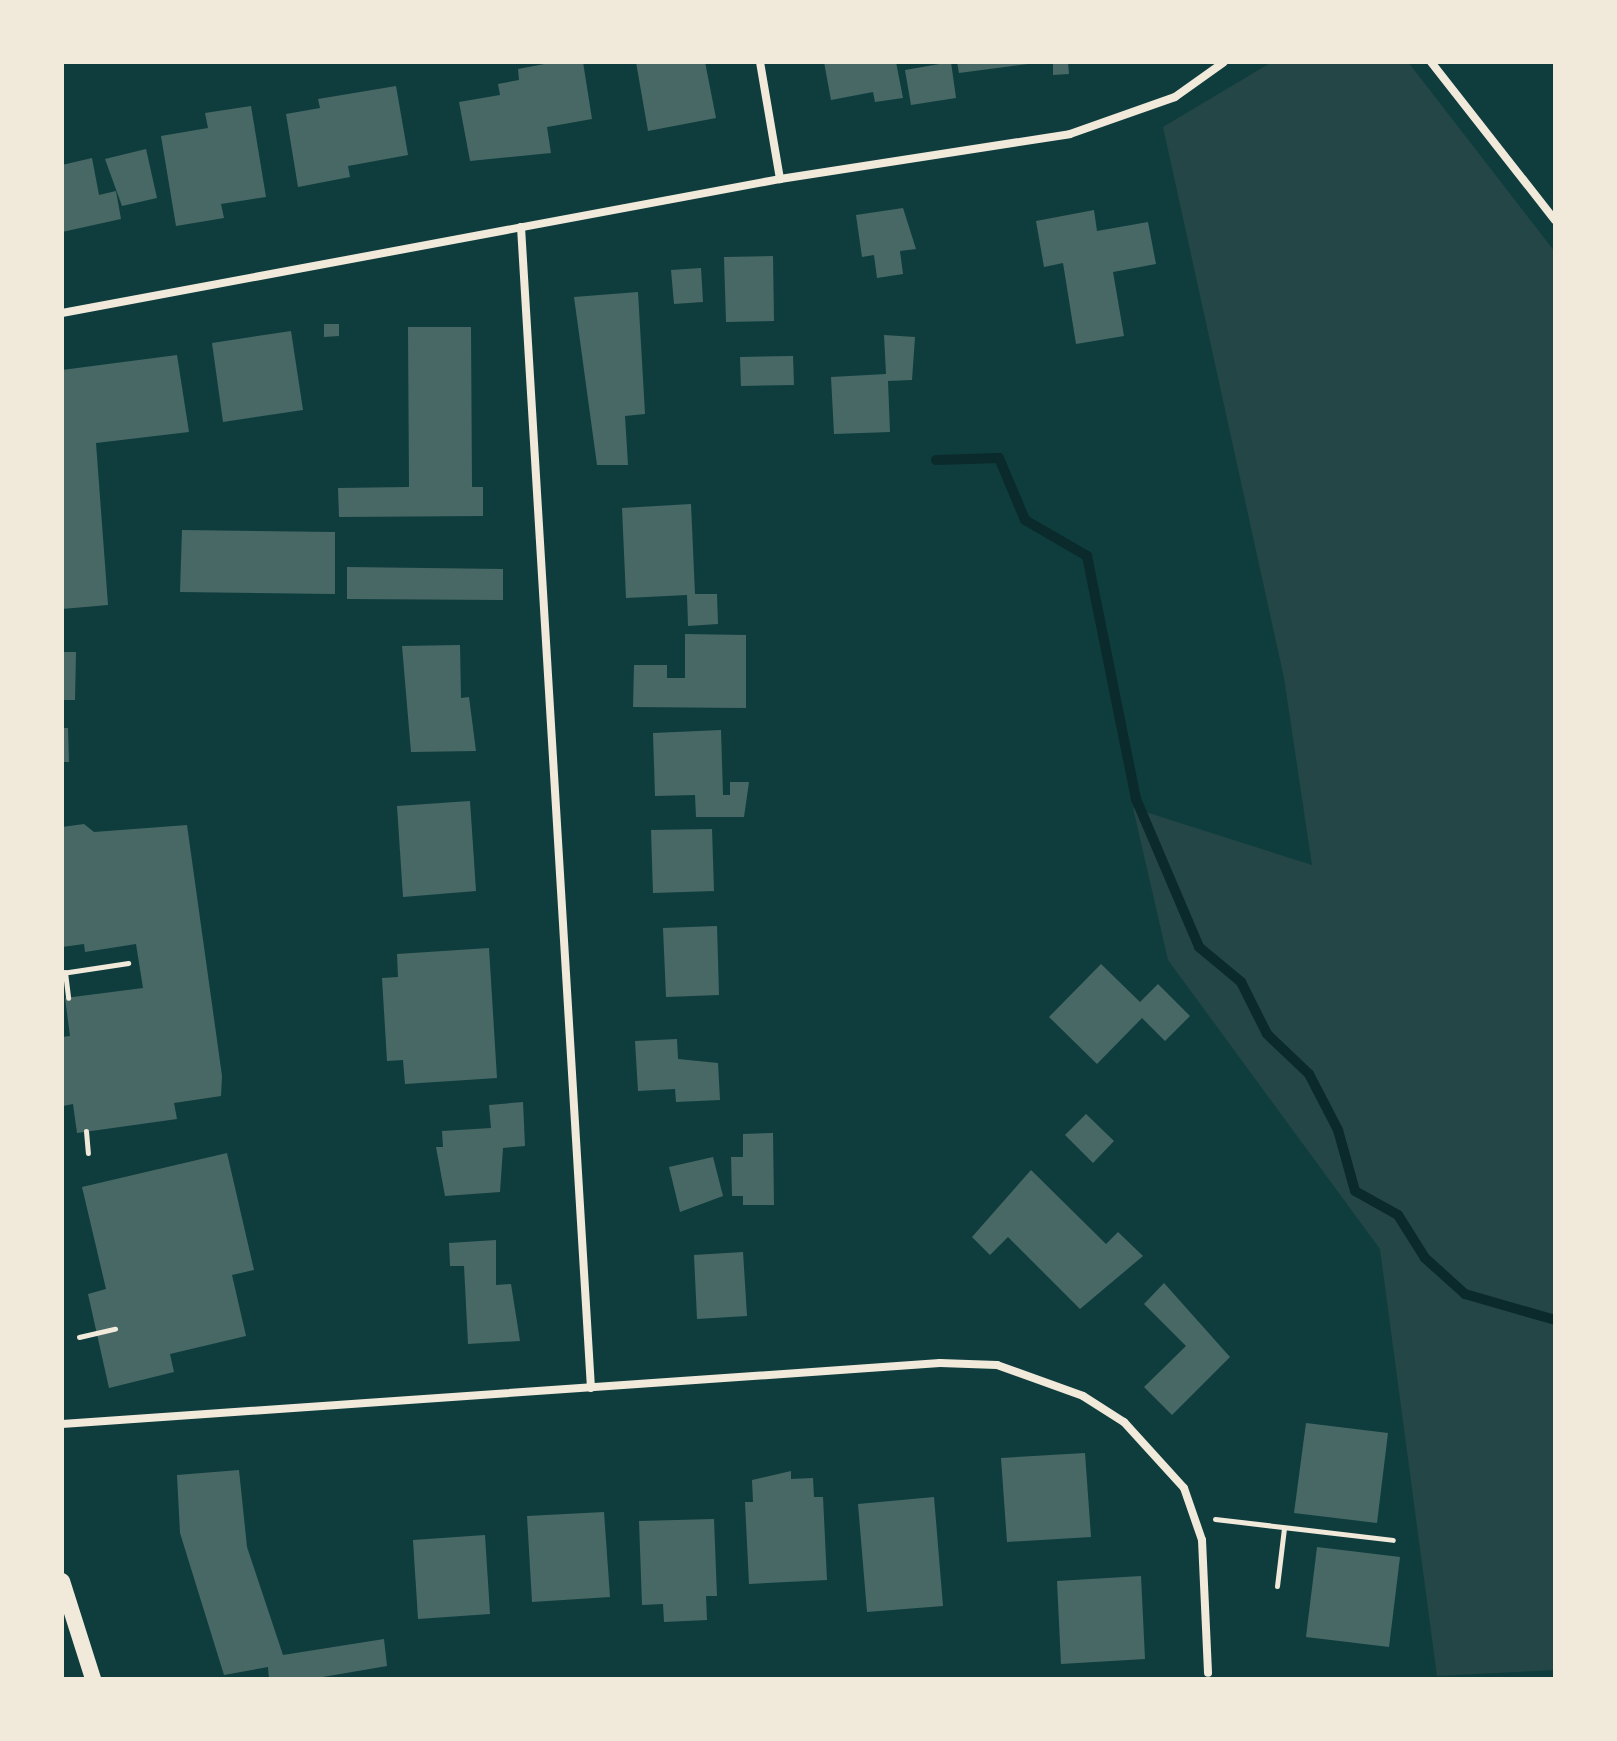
<!DOCTYPE html>
<html>
<head>
<meta charset="utf-8">
<style>
  body { margin:0 }
  #map { position:relative; width:1617px; height:1741px; overflow:hidden; background:#0f3d3e; font-family:"Titillium Web",sans-serif }
  div>[style] { position:absolute }
  .green>* { inset:0; background:#244646 }
  .stream>* { height:10px; margin:-5px; padding:0 5px; transform-origin:5px; border-radius:5px; background:#0a2a2b }
  .building>* { inset:0; background:#486865 }
  .path>* { height:5px; margin:-2.5px; padding:0 2.5px; transform-origin:2.5px; border-radius:2.5px; background:#f1e9da }
  .minor>* { height:8px; margin:-4px; padding:0 4px; transform-origin:4px; border-radius:4px; background:#f1e9da }
  .secondary>* { height:16px; margin:-8px; padding:0 8px; transform-origin:8px; border-radius:8px; background:#f1e9da }
  span { translate:-50% -50%; white-space:nowrap; text-align:center; line-height:1.15; -webkit-text-stroke:7px #f1e9da; paint-order:stroke }
  .frame { position:absolute; inset:0; border:64px solid #f1e9da; pointer-events:none }
</style>
</head>
<body>
<div id="map">
  <div class="green">
    <div style="clip-path:polygon(1272px 62px,1408px 62px,1555px 252px,1555px 1670px,1437px 1676px,1380px 1249px,1168px 960px,1133px 808px,1312px 865px,1284px 678px,1163px 127px)"></div>
  </div>
  <div class="stream">
    <div style="left:936px;top:460px;width:63px;rotate:-1.8deg"></div>
    <div style="left:999px;top:458px;width:67px;rotate:67.2deg"></div>
    <div style="left:1025px;top:520px;width:72px;rotate:30.1deg"></div>
    <div style="left:1087px;top:556px;width:248px;rotate:78.6deg"></div>
    <div style="left:1136px;top:799px;width:161px;rotate:66.9deg"></div>
    <div style="left:1199px;top:947px;width:55px;rotate:39.8deg"></div>
    <div style="left:1241px;top:982px;width:58px;rotate:63.4deg"></div>
    <div style="left:1267px;top:1034px;width:58px;rotate:43.6deg"></div>
    <div style="left:1309px;top:1074px;width:63px;rotate:62.6deg"></div>
    <div style="left:1338px;top:1130px;width:63px;rotate:74.4deg"></div>
    <div style="left:1355px;top:1191px;width:49px;rotate:29.2deg"></div>
    <div style="left:1398px;top:1215px;width:51px;rotate:57.9deg"></div>
    <div style="left:1425px;top:1258px;width:54px;rotate:42deg"></div>
    <div style="left:1465px;top:1294px;width:94px;rotate:16.1deg"></div>
  </div>
  <div class="building">
    <div style="clip-path:polygon(555px 62px,583px 62px,592px 119px,547px 127px,551px 153px,470px 161px,459px 102px,500px 95px,498px 84px,519px 80px,518px 69px)"></div>
    <div style="clip-path:polygon(636px 62px,705px 62px,716px 118px,648px 131px)"></div>
    <div style="clip-path:polygon(824px 62px,896px 62px,903px 98px,875px 102px,873px 92px,831px 100px)"></div>
    <div style="clip-path:polygon(951px 62px,956px 98px,911px 105px,905px 70px)"></div>
    <div style="clip-path:polygon(957px 62px,1028px 62px,1028px 64px,959px 73px)"></div>
    <div style="clip-path:polygon(1053px 62px,1068px 62px,1069px 74px,1053px 75px)"></div>
    <div style="clip-path:polygon(396px 86px,408px 155px,348px 166px,350px 177px,298px 187px,286px 114px,320px 108px,318px 99px)"></div>
    <div style="clip-path:polygon(251px 106px,266px 197px,221px 204px,224px 218px,176px 226px,161px 136px,208px 128px,205px 113px)"></div>
    <div style="clip-path:polygon(146px 149px,157px 198px,122px 206px,105px 159px)"></div>
    <div style="clip-path:polygon(92px 158px,99px 195px,116px 191px,121px 219px,62px 232px,62px 165px)"></div>
    <div style="clip-path:polygon(903px 208px,916px 249px,900px 251px,903px 274px,877px 278px,874px 255px,862px 257px,856px 215px)"></div>
    <div style="clip-path:polygon(1094px 210px,1097px 231px,1148px 222px,1156px 264px,1113px 272px,1124px 336px,1076px 344px,1063px 263px,1044px 267px,1036px 221px)"></div>
    <div style="clip-path:polygon(773px 256px,774px 321px,726px 322px,724px 257px)"></div>
    <div style="clip-path:polygon(701px 268px,703px 302px,674px 304px,671px 270px)"></div>
    <div style="clip-path:polygon(638px 292px,645px 414px,625px 416px,628px 465px,597px 465px,574px 297px)"></div>
    <div style="clip-path:polygon(324px 324px,339px 324px,339px 336px,324px 337px)"></div>
    <div style="clip-path:polygon(408px 327px,471px 327px,472px 487px,483px 487px,483px 516px,339px 517px,338px 488px,409px 487px)"></div>
    <div style="clip-path:polygon(291px 331px,303px 410px,223px 422px,212px 343px)"></div>
    <div style="clip-path:polygon(884px 335px,915px 337px,912px 380px,888px 381px,890px 432px,834px 434px,831px 377px,886px 374px)"></div>
    <div style="clip-path:polygon(177px 355px,189px 432px,96px 443px,108px 605px,62px 609px,62px 370px)"></div>
    <div style="clip-path:polygon(793px 356px,794px 385px,741px 386px,740px 357px)"></div>
    <div style="clip-path:polygon(691px 504px,695px 594px,717px 594px,718px 624px,688px 626px,687px 595px,626px 598px,622px 508px)"></div>
    <div style="clip-path:polygon(182px 530px,335px 532px,335px 594px,180px 592px)"></div>
    <div style="clip-path:polygon(347px 567px,503px 569px,503px 600px,347px 599px)"></div>
    <div style="clip-path:polygon(685px 634px,746px 635px,746px 708px,633px 707px,634px 665px,667px 665px,667px 678px,685px 678px)"></div>
    <div style="clip-path:polygon(460px 645px,461px 698px,469px 697px,476px 751px,411px 752px,402px 646px)"></div>
    <div style="clip-path:polygon(62px 652px,76px 652px,75px 700px,62px 700px)"></div>
    <div style="clip-path:polygon(62px 728px,68px 728px,69px 762px,62px 762px)"></div>
    <div style="clip-path:polygon(721px 730px,723px 795px,730px 795px,730px 782px,749px 782px,744px 817px,696px 817px,695px 795px,655px 796px,653px 733px)"></div>
    <div style="clip-path:polygon(470px 801px,476px 891px,403px 897px,397px 806px)"></div>
    <div style="clip-path:polygon(84px 824px,94px 832px,187px 825px,222px 1076px,221px 1096px,174px 1103px,177px 1119px,77px 1133px,73px 1104px,63px 1106px,62px 1037px,70px 1036px,65px 998px,143px 988px,136px 944px,85px 952px,84px 944px,62px 947px,62px 827px)"></div>
    <div style="clip-path:polygon(712px 829px,714px 891px,653px 893px,651px 830px)"></div>
    <div style="clip-path:polygon(717px 926px,719px 995px,666px 997px,663px 928px)"></div>
    <div style="clip-path:polygon(489px 948px,497px 1078px,405px 1084px,403px 1060px,387px 1061px,382px 978px,398px 977px,397px 954px)"></div>
    <div style="clip-path:polygon(1101px 964px,1140px 1002px,1158px 984px,1190px 1016px,1165px 1041px,1142px 1018px,1097px 1064px,1049px 1017px)"></div>
    <div style="clip-path:polygon(677px 1039px,678px 1059px,718px 1063px,720px 1100px,676px 1102px,675px 1089px,638px 1091px,635px 1041px)"></div>
    <div style="clip-path:polygon(523px 1102px,525px 1146px,503px 1148px,500px 1192px,445px 1196px,436px 1147px,443px 1147px,442px 1131px,491px 1128px,489px 1105px)"></div>
    <div style="clip-path:polygon(1086px 1114px,1114px 1141px,1093px 1163px,1065px 1135px)"></div>
    <div style="clip-path:polygon(773px 1133px,774px 1205px,743px 1205px,743px 1196px,732px 1196px,731px 1157px,743px 1157px,743px 1134px)"></div>
    <div style="clip-path:polygon(227px 1153px,254px 1270px,232px 1275px,246px 1336px,170px 1354px,174px 1372px,109px 1388px,88px 1294px,106px 1289px,82px 1187px)"></div>
    <div style="clip-path:polygon(713px 1157px,723px 1196px,680px 1212px,669px 1167px)"></div>
    <div style="clip-path:polygon(1031px 1170px,1106px 1244px,1118px 1232px,1143px 1256px,1080px 1309px,1008px 1237px,990px 1255px,972px 1237px)"></div>
    <div style="clip-path:polygon(496px 1240px,496px 1285px,511px 1284px,520px 1341px,468px 1344px,464px 1266px,450px 1266px,449px 1243px)"></div>
    <div style="clip-path:polygon(743px 1252px,747px 1316px,697px 1319px,694px 1255px)"></div>
    <div style="clip-path:polygon(1164px 1283px,1230px 1357px,1172px 1415px,1144px 1387px,1186px 1346px,1144px 1304px)"></div>
    <div style="clip-path:polygon(1306px 1423px,1388px 1433px,1377px 1523px,1294px 1513px)"></div>
    <div style="clip-path:polygon(1085px 1453px,1091px 1537px,1007px 1542px,1001px 1458px)"></div>
    <div style="clip-path:polygon(239px 1470px,247px 1547px,283px 1655px,384px 1639px,387px 1666px,311px 1679px,269px 1679px,268px 1667px,224px 1675px,180px 1533px,177px 1475px)"></div>
    <div style="clip-path:polygon(791px 1471px,791px 1479px,813px 1478px,814px 1497px,823px 1497px,827px 1580px,749px 1584px,745px 1502px,753px 1502px,752px 1480px)"></div>
    <div style="clip-path:polygon(934px 1497px,943px 1606px,867px 1612px,858px 1504px)"></div>
    <div style="clip-path:polygon(604px 1512px,610px 1597px,532px 1602px,527px 1516px)"></div>
    <div style="clip-path:polygon(714px 1519px,717px 1596px,706px 1596px,707px 1620px,664px 1622px,663px 1604px,642px 1605px,639px 1521px)"></div>
    <div style="clip-path:polygon(485px 1535px,490px 1614px,418px 1619px,413px 1540px)"></div>
    <div style="clip-path:polygon(1317px 1547px,1400px 1557px,1389px 1647px,1306px 1637px)"></div>
    <div style="clip-path:polygon(1141px 1576px,1145px 1659px,1061px 1664px,1057px 1581px)"></div>
  </div>
  <div class="path">
    <div style="left:65px;top:972px;width:26px;rotate:83deg"></div>
    <div style="left:62px;top:973px;width:67px;rotate:-8.6deg"></div>
    <div style="left:86px;top:1131px;width:22px;rotate:85deg"></div>
    <div style="left:79px;top:1337px;width:37px;rotate:-13deg"></div>
    <div style="left:1215px;top:1519px;width:179px;rotate:6.7deg"></div>
    <div style="left:1277px;top:1586px;width:58px;rotate:-83.1deg"></div>
  </div>
  <div class="minor">
    <div style="left:760px;top:62px;width:119px;rotate:80.3deg"></div>
    <div style="left:1431px;top:62px;width:201px;rotate:51.9deg"></div>
    <div style="left:521px;top:227px;width:1163px;rotate:86.55deg"></div>
    <div style="left:62px;top:313px;width:730px;rotate:-10.57deg"></div>
    <div style="left:780px;top:179px;width:293px;rotate:-8.8deg"></div>
    <div style="left:1070px;top:134px;width:111px;rotate:-19.4deg"></div>
    <div style="left:1175px;top:97px;width:60px;rotate:-35.5deg"></div>
    <div style="left:62px;top:1424px;width:880px;rotate:-3.97deg"></div>
    <div style="left:940px;top:1363px;width:57px;rotate:2deg"></div>
    <div style="left:997px;top:1365px;width:91px;rotate:19.8deg"></div>
    <div style="left:1083px;top:1396px;width:49px;rotate:32.4deg"></div>
    <div style="left:1124px;top:1422px;width:89px;rotate:47.7deg"></div>
    <div style="left:1184px;top:1488px;width:55px;rotate:70.9deg"></div>
    <div style="left:1202px;top:1540px;width:133px;rotate:87.4deg"></div>
  </div>
  <div class="secondary">
    <div style="left:62px;top:1581px;width:103px;rotate:72.4deg"></div>
  </div>
  <div class="frame"></div>
</div>
</body>
</html>
